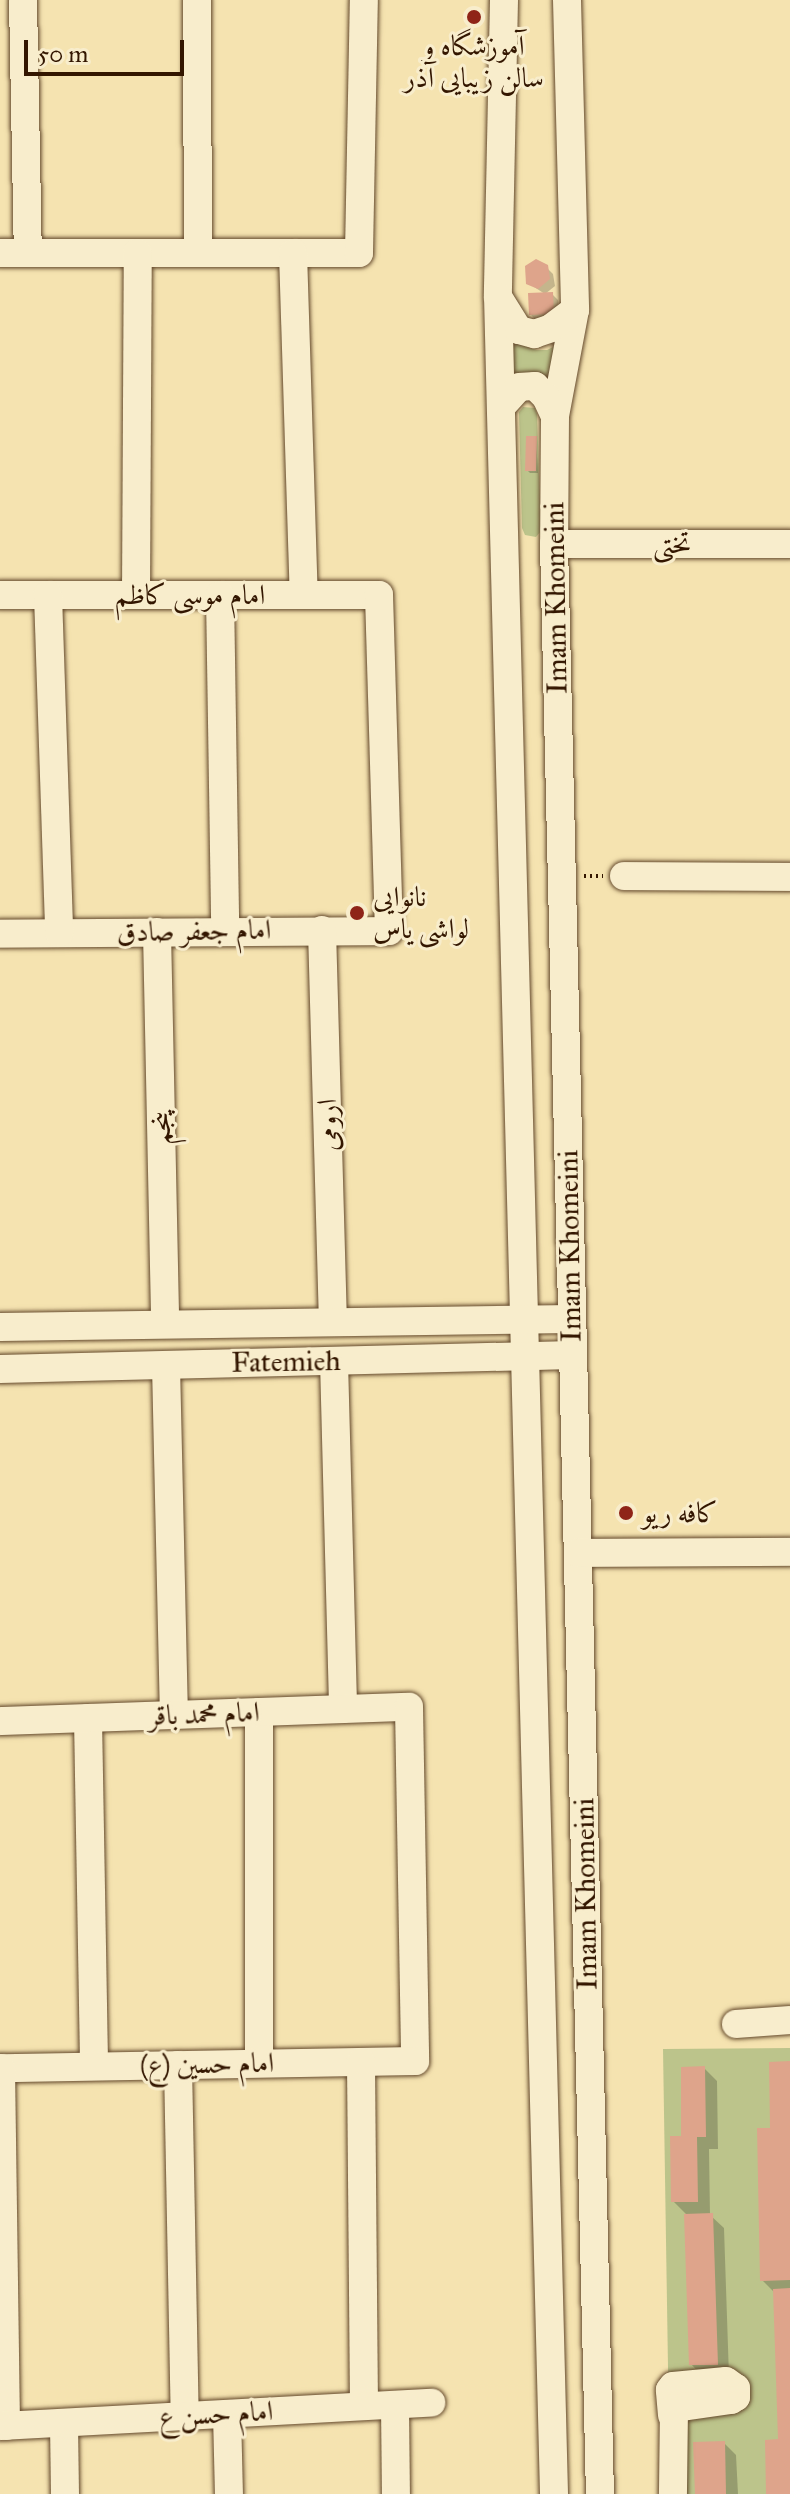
<!DOCTYPE html>
<html>
<head>
<meta charset="utf-8">
<style>
  body { margin:0 }
  #map { position:relative; width:790px; height:2494px; overflow:hidden; background:#f5e3b0; font-family:"IM FELL Great Primer",Amiri,serif }
  div>[style] { position:absolute }
  .green>* { inset:0; background:#bcc48b }
  .shadow>* { inset:0; background:#0003 }
  .building>* { inset:0; background:#dea48b }
  .path>* { height:4px; margin-top:-2px; transform-origin:0; background:repeating-linear-gradient(90deg,#331600 0 2px,transparent 0 6px) }
  .roads { filter:drop-shadow(0 0 2px #64492c) drop-shadow(0 0 2px #64492c) }
  .minor>* { height:28px; margin:-14px; padding:0 14px; transform-origin:14px; border-radius:14px; background:#f8edcc }
  .dots>* { width:22px; height:22px; translate:-50% -50%; box-sizing:border-box; border:4px solid #f8edcc; border-radius:50% }
  span { translate:-50% -50%; white-space:nowrap; text-align:center; line-height:1.15; -webkit-text-stroke:6px #f8edcc; paint-order:stroke }
  .poi-label { font-size:28px; color:#331600 }
  .left { translate:0 -50%; text-align:left }
  .street-label { font-size:28px; color:#331600 }
  .scale { position:absolute; left:24px; top:40px; width:160px; height:36px; box-sizing:border-box; border:4px solid #331600; border-top:0; padding-left:10px; font-size:24px; line-height:28px; white-space:nowrap; color:#331600; -webkit-text-stroke:6px #f8edcc; paint-order:stroke }
</style>
</head>
<body>
<div id="map">
  <div class="green">
    <div style="clip-path:polygon(510px 335px,518px 344px,537px 350px,547px 350px,557px 345px,555px 398px,512px 389px)"></div>
    <div style="clip-path:polygon(523px 407px,535px 408px,537px 414px,541px 531px,536px 537px,525px 535px,522px 528px,519px 412px)"></div>
    <div style="clip-path:polygon(790px 2048px,790px 2494px,670px 2494px,663px 2049px)"></div>
  </div>
  <div class="shadow">
    <div style="clip-path:polygon(546px 267px,553px 274px,555px 286px,545px 294px,552px 294px,558px 300px,559px 320px,537px 321px,531px 315px,545px 294px,528px 283px)"></div>
    <div style="clip-path:polygon(536px 438px,538px 473px,530px 473px,527px 470px)"></div>
    <div style="clip-path:polygon(790px 2063px,790px 2494px,768px 2494px,780px 2441px,775px 2293px,762px 2280px,772px 2130px)"></div>
    <div style="clip-path:polygon(704px 2068px,717px 2081px,718px 2149px,709px 2149px,710px 2215px,724px 2228px,729px 2376px,703px 2377px,691px 2364px,686px 2214px,673px 2201px,683px 2138px)"></div>
    <div style="clip-path:polygon(724px 2443px,736px 2455px,738px 2494px,697px 2494px)"></div>
  </div>
  <div class="building">
    <div style="clip-path:polygon(536px 259px,548px 265px,550px 279px,538px 289px,526px 284px,525px 266px)"></div>
    <div style="clip-path:polygon(553px 292px,554px 314px,529px 315px,528px 293px)"></div>
    <div style="clip-path:polygon(526px 436px,537px 436px,536px 471px,525px 471px)"></div>
    <div style="clip-path:polygon(790px 2061px,790px 2280px,760px 2281px,757px 2128px,770px 2128px,769px 2062px)"></div>
    <div style="clip-path:polygon(705px 2066px,706px 2137px,697px 2137px,698px 2202px,671px 2202px,670px 2136px,681px 2136px,681px 2067px)"></div>
    <div style="clip-path:polygon(713px 2213px,718px 2365px,689px 2365px,684px 2214px)"></div>
    <div style="clip-path:polygon(790px 2288px,790px 2494px,766px 2494px,765px 2440px,778px 2439px,773px 2289px)"></div>
    <div style="clip-path:polygon(725px 2441px,726px 2494px,695px 2494px,693px 2442px)"></div>
  </div>
  <div class="path">
    <div style="left:584px;top:876px;width:19px"></div>
  </div>
  <div class="roads">
    <div class="minor">
      <div style="left:23px;top:0;width:253px;rotate:88.9deg"></div>
      <div style="left:197px;top:0;width:253px;rotate:89.8deg"></div>
      <div style="left:504px;top:0;width:296px;rotate:91.2deg"></div>
      <div style="left:498px;top:296px;width:2199px;rotate:88.54deg"></div>
      <div style="left:567px;top:0;width:310px;rotate:88.5deg"></div>
      <div style="left:575px;top:310px;width:108px;rotate:100.7deg"></div>
      <div style="left:555px;top:416px;width:128px;rotate:90.4deg"></div>
      <div style="left:554px;top:544px;width:1951px;rotate:88.65deg"></div>
      <div style="left:0;top:253px;width:359px"></div>
      <div style="left:359px;top:253px;width:253px;rotate:-88.9deg"></div>
      <div style="left:293px;top:253px;width:342px;rotate:88.2deg"></div>
      <div style="left:498px;top:297px;width:39px;rotate:58deg"></div>
      <div style="left:519px;top:330px;width:16px;rotate:15deg"></div>
      <div style="left:534px;top:334px;width:18px;rotate:-19deg"></div>
      <div style="left:551px;top:328px;width:30px;rotate:-37deg"></div>
      <div style="left:502px;top:406px;width:25px;rotate:-48deg"></div>
      <div style="left:519px;top:387px;width:16px;rotate:-4deg"></div>
      <div style="left:535px;top:386px;width:16px;rotate:45deg"></div>
      <div style="left:546px;top:397px;width:21px;rotate:65deg"></div>
      <div style="left:554px;top:544px;width:236px"></div>
      <div style="left:0;top:595px;width:379px"></div>
      <div style="left:379px;top:595px;width:336px;rotate:88.3deg"></div>
      <div style="left:389px;top:931px;width:389px;rotate:179.6deg"></div>
      <div style="left:48px;top:595px;width:338px;rotate:88.1deg"></div>
      <div style="left:136px;top:595px;width:342px;rotate:-89.7deg"></div>
      <div style="left:220px;top:595px;width:336px;rotate:89.1deg"></div>
      <div style="left:624px;top:876px;width:166px;rotate:0.3deg"></div>
      <div style="left:322px;top:930px;width:391px;rotate:88.4deg"></div>
      <div style="left:157px;top:932px;width:392px;rotate:88.8deg"></div>
      <div style="left:0;top:1327px;width:572px;rotate:-0.8deg"></div>
      <div style="left:334px;top:1361px;width:348px;rotate:88.5deg"></div>
      <div style="left:166px;top:1365px;width:350px;rotate:88.7deg"></div>
      <div style="left:0;top:1369px;width:573px;rotate:-1.4deg"></div>
      <div style="left:578px;top:1553px;width:212px;rotate:-0.3deg"></div>
      <div style="left:259px;top:1712px;width:351px;rotate:90deg"></div>
      <div style="left:88px;top:1718px;width:348px;rotate:89deg"></div>
      <div style="left:0;top:1721px;width:409px;rotate:-2deg"></div>
      <div style="left:409px;top:1707px;width:354px;rotate:89deg"></div>
      <div style="left:415px;top:2061px;width:415px;rotate:179deg"></div>
      <div style="left:736px;top:2024px;width:54px;rotate:-4.2deg"></div>
      <div style="left:361px;top:2062px;width:344px;rotate:89.5deg"></div>
      <div style="left:178px;top:2065px;width:351px;rotate:88.9deg"></div>
      <div style="left:1px;top:2068px;width:358px;rotate:89.2deg"></div>
      <div style="left:395px;top:2405px;width:89px;rotate:89.4deg"></div>
      <div style="left:227px;top:2414px;width:80px;rotate:88.6deg"></div>
      <div style="left:672px;top:2415px;width:25px;rotate:-95deg"></div>
      <div style="left:670px;top:2390px;width:5px;rotate:-53deg"></div>
      <div style="left:673px;top:2386px;width:53px;rotate:-5.4deg"></div>
      <div style="left:726px;top:2381px;width:12px;rotate:35deg"></div>
      <div style="left:736px;top:2388px;width:9px;rotate:90deg"></div>
      <div style="left:736px;top:2397px;width:6px;rotate:149deg"></div>
      <div style="left:731px;top:2400px;width:58px;rotate:172deg"></div>
      <div style="left:674px;top:2408px;width:86px;rotate:90.7deg"></div>
      <div style="left:64px;top:2423px;width:71px;rotate:89.2deg"></div>
      <div style="left:0;top:2426px;width:432px;rotate:-3.1deg"></div>
    </div>
  </div>
  <div class="dots">
    <div style="left:474px;top:17px;background:#8f2418"></div>
    <div style="left:357px;top:913px;background:#8f2418"></div>
    <div style="left:626px;top:1513px;background:#8f2418"></div>
  </div>
  <div class="poi-label">
    <span style="left:474px;top:62px">آموزشگاه و<br>سالن زیبایی آذر</span>
    <span class="left" style="left:373px;top:913px">نانوایی<br>لواشی یاس</span>
    <span class="left" style="left:642px;top:1513px">کافه ریو</span>
  </div>
  <div class="street-label">
    <span style="left:672px;top:544px">تختی</span>
    <span style="left:190px;top:595px">امام موسی کاظم</span>
    <span style="left:556px;top:598px;rotate:-91deg">Imam Khomeini</span>
    <span style="left:194px;top:931px;rotate:-1deg">امام جعفر صادق</span>
    <span style="left:328px;top:1125px;rotate:-92deg">ارومی</span>
    <span style="left:161px;top:1128px;rotate:-91deg">پنجم</span>
    <span style="left:570px;top:1246px;rotate:-91deg">Imam Khomeini</span>
    <span style="left:286px;top:1362px;rotate:-1deg">Fatemieh</span>
    <span style="left:204px;top:1714px;rotate:-2deg">امام محمد باقر</span>
    <span style="left:586px;top:1894px;rotate:-91deg">Imam Khomeini</span>
    <span style="left:207px;top:2064px;rotate:-1deg">امام حسین (ع)</span>
    <span style="left:216px;top:2414px;rotate:-3deg">امام حسن ع</span>
  </div>
  <div class="scale">50 m</div>
</div>
</body>
</html>
